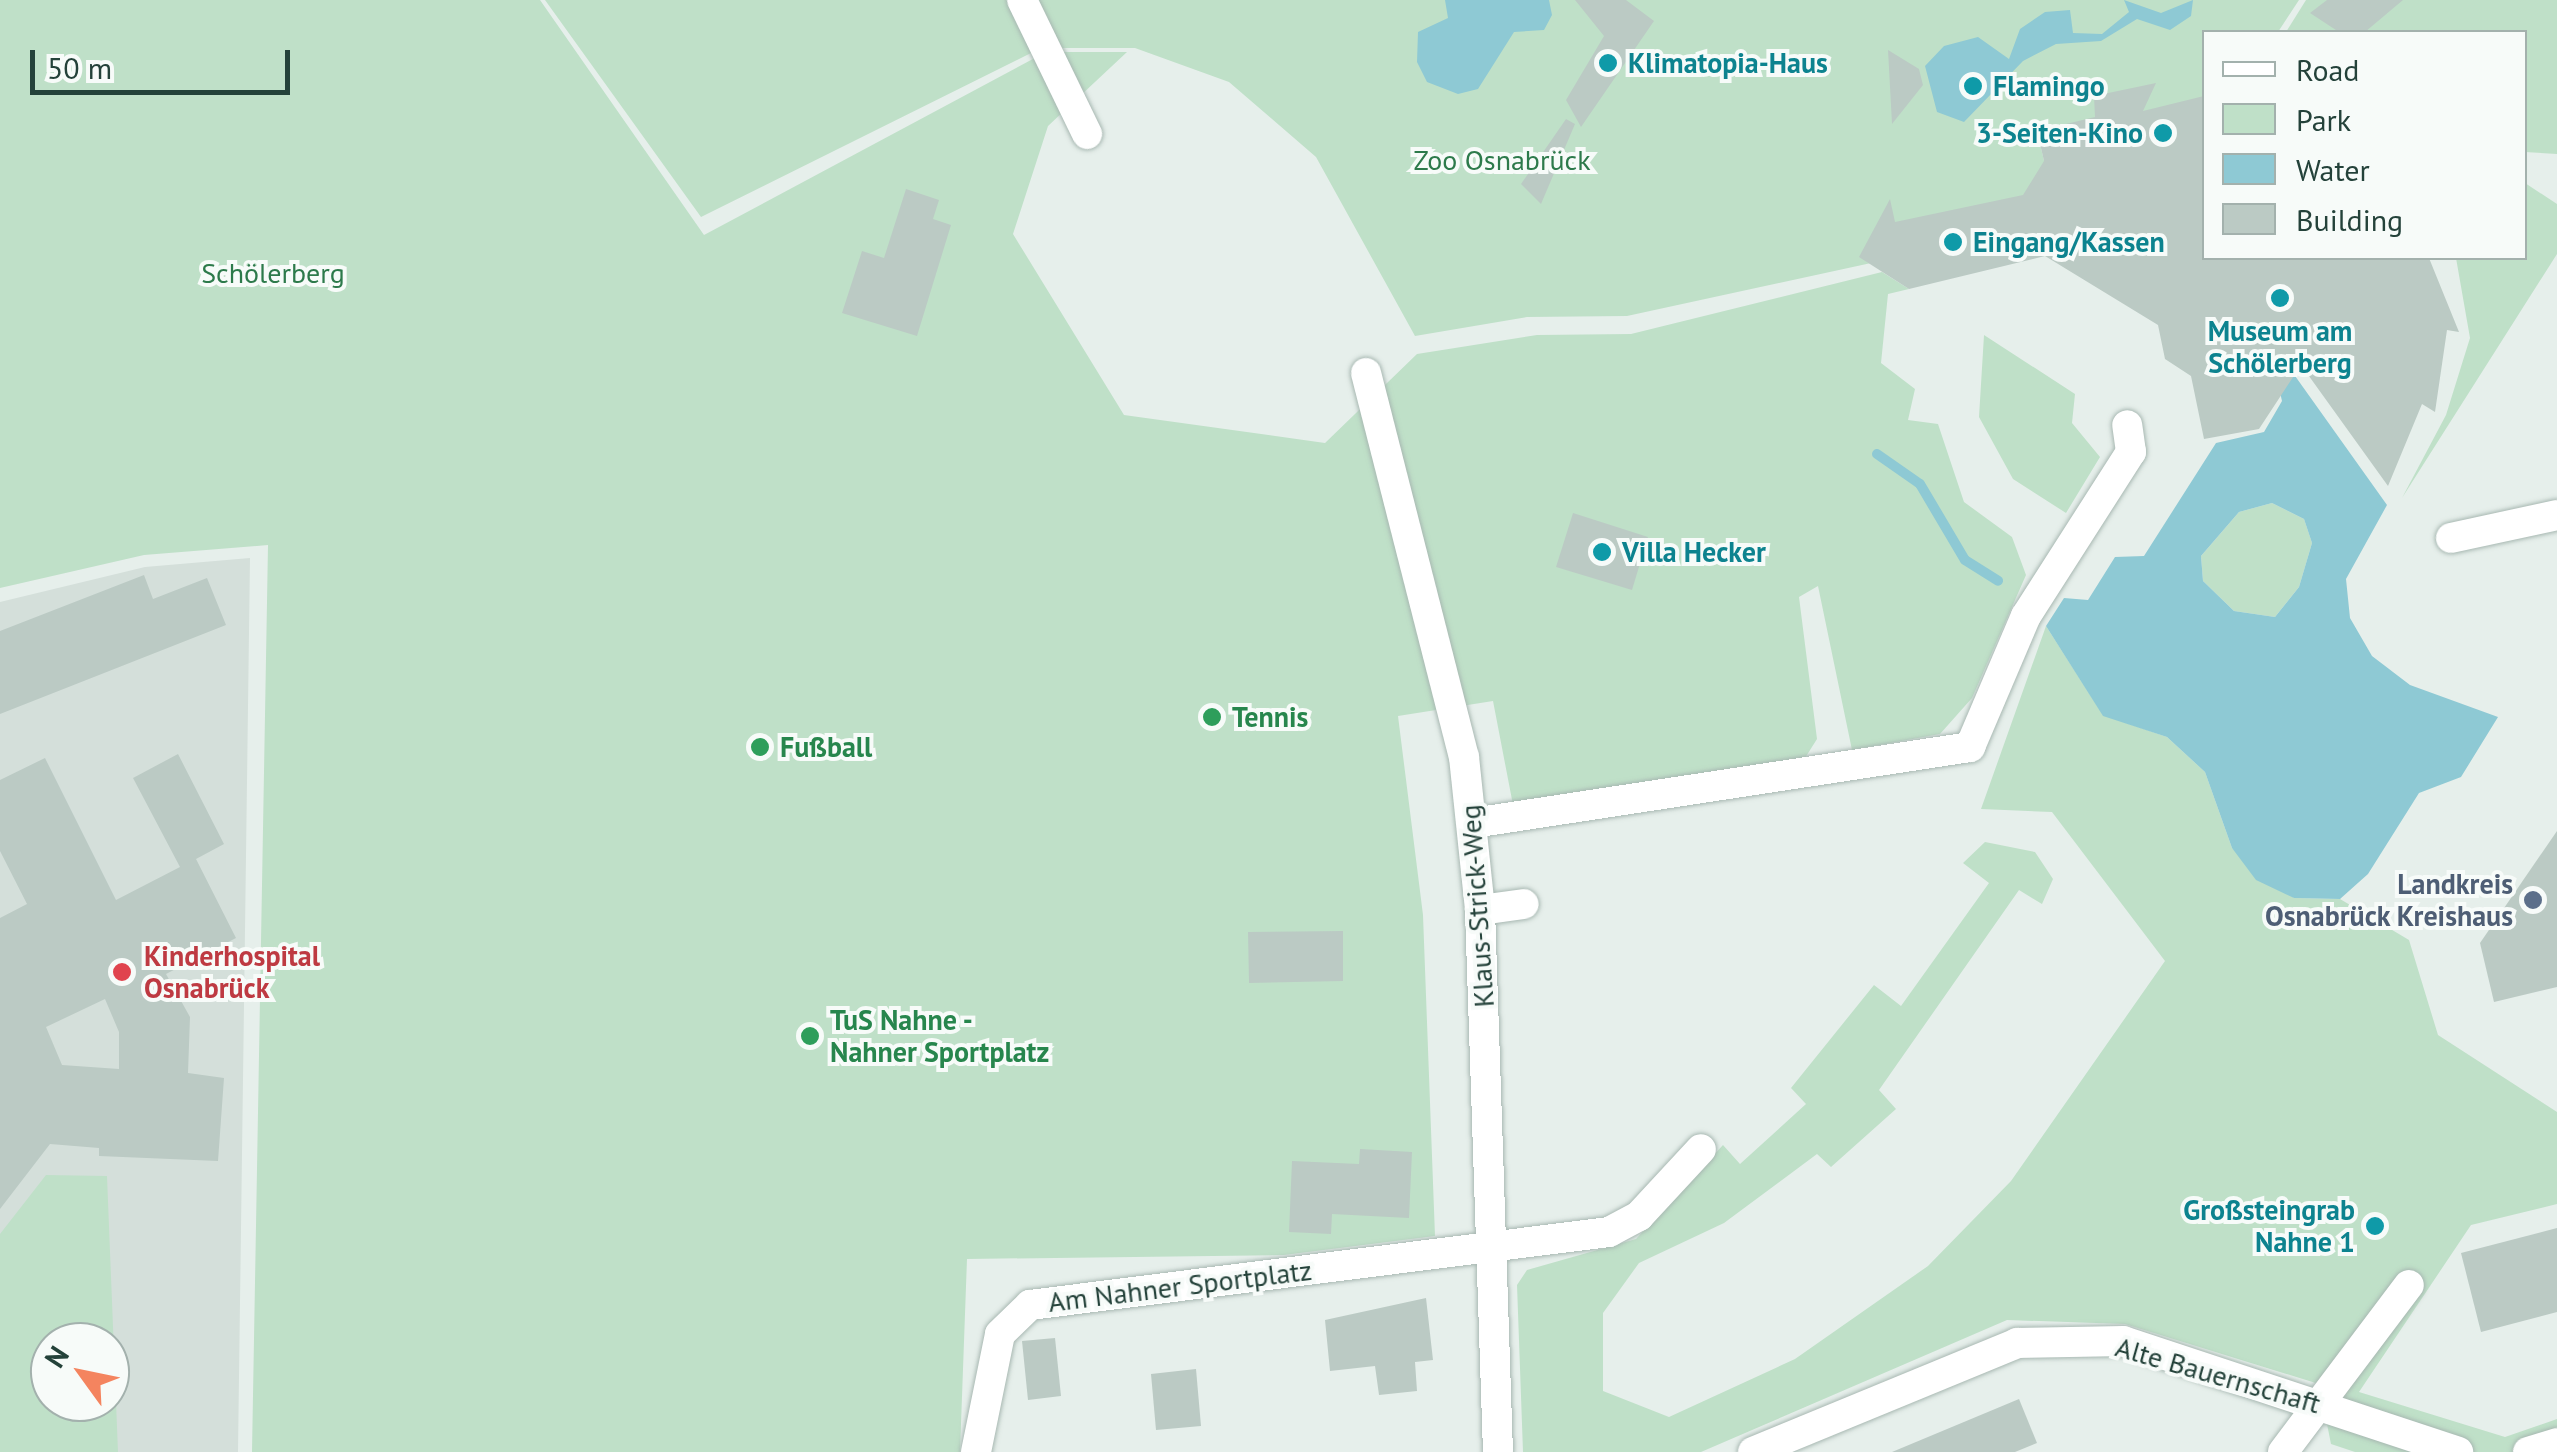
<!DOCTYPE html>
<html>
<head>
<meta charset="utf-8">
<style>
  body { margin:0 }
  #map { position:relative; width:2557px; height:1452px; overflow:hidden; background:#e6efeb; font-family:"PT Sans",sans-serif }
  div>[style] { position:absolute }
  .built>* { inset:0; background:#d4dfda }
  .green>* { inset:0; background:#bfe0c8 }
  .water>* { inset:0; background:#8ec9d4 }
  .stream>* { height:10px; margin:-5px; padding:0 5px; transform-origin:5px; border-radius:5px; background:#8ec9d4 }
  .building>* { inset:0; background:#bbcac4 }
  .roads { filter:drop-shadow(0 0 2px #a8b8b2) drop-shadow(0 0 2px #a8b8b2) }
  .minor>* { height:30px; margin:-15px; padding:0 15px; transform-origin:15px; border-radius:15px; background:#fff }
  .dots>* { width:28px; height:28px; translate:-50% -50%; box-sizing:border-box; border:5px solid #f7fbf9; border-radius:50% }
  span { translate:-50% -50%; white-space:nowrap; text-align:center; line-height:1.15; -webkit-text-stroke:8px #f7fbf9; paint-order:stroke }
  .culture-label { font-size:28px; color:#0d838f; font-weight:700 }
  .left { translate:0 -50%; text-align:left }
  .right { translate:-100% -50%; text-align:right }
  .park-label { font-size:28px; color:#2d7a4b }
  .leisure-label { font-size:28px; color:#27864d; font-weight:700 }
  .service-label { font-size:28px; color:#4e5e75; font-weight:700 }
  .street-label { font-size:28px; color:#24423a }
  .health-label { font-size:28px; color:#be3a42; font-weight:700 }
  .legend { position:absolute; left:2202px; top:30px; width:325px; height:230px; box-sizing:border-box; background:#f7fbf9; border:2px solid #a3b1ad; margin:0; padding:12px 18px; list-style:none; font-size:30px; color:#24423a }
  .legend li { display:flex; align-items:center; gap:20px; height:50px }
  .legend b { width:50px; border:2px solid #a3b1ad }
  .north { position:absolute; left:30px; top:1322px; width:100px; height:100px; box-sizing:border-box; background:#f7fbf9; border:2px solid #a3b1ad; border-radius:50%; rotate:303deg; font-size:28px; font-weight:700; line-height:40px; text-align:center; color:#24423a }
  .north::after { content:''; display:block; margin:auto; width:35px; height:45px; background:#f4845f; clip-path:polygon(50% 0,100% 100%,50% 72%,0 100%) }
  .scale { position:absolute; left:30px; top:50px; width:260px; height:45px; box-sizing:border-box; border:5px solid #24423a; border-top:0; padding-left:12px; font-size:30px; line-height:35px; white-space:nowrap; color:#24423a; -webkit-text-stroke:8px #f7fbf9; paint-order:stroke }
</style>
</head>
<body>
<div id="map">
  <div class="built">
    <div style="clip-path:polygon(evenodd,250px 558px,238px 1452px,0 1452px,0 602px,145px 567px,250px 558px,50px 1342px,110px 1342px,110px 1402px,50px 1402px,50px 1342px)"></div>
  </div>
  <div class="green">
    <div style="clip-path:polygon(0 0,540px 0,704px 235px,1046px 52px,1127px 52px,1048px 126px,1013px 234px,1124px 415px,1325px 443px,1417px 354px,1537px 335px,1631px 334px,1882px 272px,1909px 289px,1888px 294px,1881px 363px,1915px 389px,1908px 420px,1938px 424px,1964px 502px,2012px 537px,2026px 575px,1972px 698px,1940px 734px,1852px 750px,1818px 586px,1799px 597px,1817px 739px,1805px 758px,1513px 805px,1493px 701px,1398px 716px,1423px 915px,1435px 1236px,1284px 1255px,967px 1259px,960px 1452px,252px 1452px,268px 545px,144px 555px,0 588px)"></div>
    <div style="clip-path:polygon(545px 0,2299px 0,2278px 32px,2204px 32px,2204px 186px,2194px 202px,2037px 131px,2045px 165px,2023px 196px,1931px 250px,1627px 316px,1527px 317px,1415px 336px,1316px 157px,1229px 82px,1135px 48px,1041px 48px,701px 217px)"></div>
    <div style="clip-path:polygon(2306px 0,2557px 0,2557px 154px,2525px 152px,2524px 32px,2286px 32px)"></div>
    <div style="clip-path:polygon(2525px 183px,2557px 204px,2557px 254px,2402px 498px,2446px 415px,2470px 338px,2456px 258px,2524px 258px)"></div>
    <div style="clip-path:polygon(1984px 335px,2075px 394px,2072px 423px,2100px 457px,2066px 513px,2013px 479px,1979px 417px)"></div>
    <div style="clip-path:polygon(2272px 503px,2304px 519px,2312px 543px,2299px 587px,2275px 617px,2234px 611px,2203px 581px,2201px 556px,2239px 512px)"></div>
    <div style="clip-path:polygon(2046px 626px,2103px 715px,2167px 737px,2205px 772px,2232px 848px,2294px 898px,2340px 899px,2409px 940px,2438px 1035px,2557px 1112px,2557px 1204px,2471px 1225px,2359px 1392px,2505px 1437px,2557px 1419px,2557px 1452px,2355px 1452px,2331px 1444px,2319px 1384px,2125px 1324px,2007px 1320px,1701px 1452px,1523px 1452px,1517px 1285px,1527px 1270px,1636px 1239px,1723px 1145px,1740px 1164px,1806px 1104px,1791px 1088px,1874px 985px,1901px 1006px,1989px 883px,1963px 863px,1985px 842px,2035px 852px,2053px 879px,2042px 904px,2019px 890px,1879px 1090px,1896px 1109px,1831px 1167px,1817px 1154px,1724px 1223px,1639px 1263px,1603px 1313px,1603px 1391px,1669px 1417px,1795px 1359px,1928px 1266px,2011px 1181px,2165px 961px,2052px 812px,1981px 809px)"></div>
    <div style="clip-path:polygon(evenodd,46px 1175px,107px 1176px,118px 1452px,0 1452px,0 1234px,46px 1175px,50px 1342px,110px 1342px,110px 1402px,50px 1402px,50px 1342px)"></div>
  </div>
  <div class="water">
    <div style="clip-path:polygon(1445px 0,1549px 0,1552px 15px,1544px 30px,1514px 32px,1478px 89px,1458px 94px,1427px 82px,1417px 62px,1418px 32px,1448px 18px)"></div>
    <div style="clip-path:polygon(2124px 0,2161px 13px,2193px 0,2191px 16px,2170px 30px,2137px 19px,2101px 41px,2056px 44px,2023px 61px,1964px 122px,1937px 112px,1925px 66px,1944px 46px,1978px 37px,2009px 59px,2020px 29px,2045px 12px,2070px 10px,2073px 33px,2102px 34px,2129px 12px)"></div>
    <div style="clip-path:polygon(evenodd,2283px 359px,2387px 505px,2346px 579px,2350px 618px,2372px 656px,2410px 685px,2498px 717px,2461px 777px,2419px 793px,2368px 874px,2340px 899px,2294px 898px,2256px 880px,2232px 848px,2205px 772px,2167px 737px,2103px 716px,2046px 626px,2064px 598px,2088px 600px,2115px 557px,2144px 556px,2216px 443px,2264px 432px,2282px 401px,2273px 362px,2283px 359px,2272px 503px,2304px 519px,2312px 543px,2299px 587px,2275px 617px,2234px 611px,2203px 581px,2201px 556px,2239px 512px,2272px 503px)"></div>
  </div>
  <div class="stream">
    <div style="left:1877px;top:454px;width:52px;rotate:34.9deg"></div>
    <div style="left:1920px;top:484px;width:88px;rotate:59.4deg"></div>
    <div style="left:1965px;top:560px;width:39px;rotate:32deg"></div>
  </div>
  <div class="building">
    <div style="clip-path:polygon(1575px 0,1626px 0,1654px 21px,1581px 127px,1566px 100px,1604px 36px)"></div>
    <div style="clip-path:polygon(2327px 0,2403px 0,2365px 32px,2339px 32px,2310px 13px)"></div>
    <div style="clip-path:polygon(1888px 50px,1919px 69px,1923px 85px,1892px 124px)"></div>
    <div style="clip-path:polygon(2156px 83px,2143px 111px,2204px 96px,2204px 258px,2429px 258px,2459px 332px,2447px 330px,2435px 412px,2422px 404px,2388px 486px,2301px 365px,2259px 429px,2204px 439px,2191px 376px,2165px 359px,2158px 325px,2045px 256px,1909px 289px,1859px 257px,1890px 199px,1895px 222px,2023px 195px,2044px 161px,2037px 131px,2095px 117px,2094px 96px)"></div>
    <div style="clip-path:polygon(1566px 119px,1575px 124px,1541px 204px,1521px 184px)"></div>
    <div style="clip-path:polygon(906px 189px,939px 200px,933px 219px,951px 225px,917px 336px,842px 313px,862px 251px,884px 258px)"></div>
    <div style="clip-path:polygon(1573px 513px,1648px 537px,1632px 590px,1556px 567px)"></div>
    <div style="clip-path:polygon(144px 575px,153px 599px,207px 578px,226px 625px,0 714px,0 631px)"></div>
    <div style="clip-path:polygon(evenodd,178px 754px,224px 844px,196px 859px,236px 938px,166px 974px,190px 1017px,188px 1073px,224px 1078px,218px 1161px,99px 1156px,99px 1148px,50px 1144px,0 1209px,0 918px,27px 904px,0 851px,0 780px,45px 758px,116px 900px,180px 867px,133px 778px,178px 754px,105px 999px,119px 1032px,119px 1069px,62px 1065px,46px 1027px,105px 999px)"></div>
    <div style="clip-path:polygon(2557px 831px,2557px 987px,2494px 1002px,2480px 943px)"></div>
    <div style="clip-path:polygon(1343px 931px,1343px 981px,1249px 983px,1248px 932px)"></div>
    <div style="clip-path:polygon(1360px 1149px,1412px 1152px,1409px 1218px,1332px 1214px,1331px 1234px,1289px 1232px,1292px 1161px,1359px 1164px)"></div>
    <div style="clip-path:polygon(2557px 1228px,2557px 1312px,2481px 1332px,2461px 1253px)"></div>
    <div style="clip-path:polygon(1426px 1298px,1433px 1360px,1415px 1362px,1417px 1391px,1379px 1395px,1375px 1366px,1330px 1371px,1325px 1320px)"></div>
    <div style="clip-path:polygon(1055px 1338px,1061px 1396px,1028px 1400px,1022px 1341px)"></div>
    <div style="clip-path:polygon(1196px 1369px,1201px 1426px,1156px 1430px,1151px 1374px)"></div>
    <div style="clip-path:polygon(2019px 1399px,2037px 1443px,2015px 1452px,1892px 1452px)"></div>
  </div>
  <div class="roads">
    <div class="minor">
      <div style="left:1022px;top:0;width:149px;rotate:64.1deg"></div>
      <div style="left:1366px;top:373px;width:396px;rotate:75.7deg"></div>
      <div style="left:1464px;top:757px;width:154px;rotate:84deg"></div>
      <div style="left:1480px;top:910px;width:542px;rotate:88.1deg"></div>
      <div style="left:2451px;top:538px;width:108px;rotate:-12.2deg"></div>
      <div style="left:1473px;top:823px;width:503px;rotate:-8.69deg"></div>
      <div style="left:1970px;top:747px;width:142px;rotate:-66.9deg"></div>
      <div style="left:2026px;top:616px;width:195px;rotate:-57.4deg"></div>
      <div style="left:2131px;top:452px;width:27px;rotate:-98deg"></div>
      <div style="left:1480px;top:910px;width:44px;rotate:-7.8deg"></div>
      <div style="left:976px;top:1452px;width:120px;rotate:-78.5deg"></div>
      <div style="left:1000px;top:1334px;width:42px;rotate:-44deg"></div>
      <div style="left:1030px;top:1305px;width:584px;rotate:-7.19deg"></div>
      <div style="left:1609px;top:1232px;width:34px;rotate:-28deg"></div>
      <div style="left:1639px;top:1216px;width:91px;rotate:-47.2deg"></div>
      <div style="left:1753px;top:1452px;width:286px;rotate:-22.4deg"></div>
      <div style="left:2017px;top:1343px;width:106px;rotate:-1.1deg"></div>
      <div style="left:2123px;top:1341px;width:353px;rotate:18.3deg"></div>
      <div style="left:2283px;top:1452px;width:209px;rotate:-53deg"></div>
      <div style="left:2528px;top:1452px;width:30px;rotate:-17deg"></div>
    </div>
  </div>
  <div class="dots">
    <div style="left:1608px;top:63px;background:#0f9aa8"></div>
    <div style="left:1973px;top:86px;background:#0f9aa8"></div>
    <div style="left:2163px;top:133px;background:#0f9aa8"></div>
    <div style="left:1953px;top:242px;background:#0f9aa8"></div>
    <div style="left:2280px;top:298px;background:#0f9aa8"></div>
    <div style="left:1602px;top:552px;background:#0f9aa8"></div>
    <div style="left:1212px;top:717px;background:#2e9e5b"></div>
    <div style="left:760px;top:747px;background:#2e9e5b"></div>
    <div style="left:2533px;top:900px;background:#5c6f8a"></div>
    <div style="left:122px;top:972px;background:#e0444e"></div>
    <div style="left:810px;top:1036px;background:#2e9e5b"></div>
    <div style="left:2375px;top:1226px;background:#0f9aa8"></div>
  </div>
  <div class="culture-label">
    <span class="left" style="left:1628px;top:63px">Klimatopia-Haus</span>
    <span class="left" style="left:1993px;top:86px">Flamingo</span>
    <span class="right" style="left:2143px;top:133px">3-Seiten-Kino</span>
    <span class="left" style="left:1973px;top:242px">Eingang/Kassen</span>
    <span style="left:2280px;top:347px">Museum am<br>Schölerberg</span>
    <span class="left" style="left:1622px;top:552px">Villa Hecker</span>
    <span class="right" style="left:2355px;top:1226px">Großsteingrab<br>Nahne 1</span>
  </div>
  <div class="park-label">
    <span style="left:1502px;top:160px">Zoo Osnabrück</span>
    <span style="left:273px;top:273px">Schölerberg</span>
  </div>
  <div class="leisure-label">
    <span class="left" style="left:1232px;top:717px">Tennis</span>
    <span class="left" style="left:780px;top:747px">Fußball</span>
    <span class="left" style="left:830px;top:1036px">TuS Nahne -<br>Nahner Sportplatz</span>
  </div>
  <div class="service-label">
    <span class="right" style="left:2513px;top:900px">Landkreis<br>Osnabrück Kreishaus</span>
  </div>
  <div class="street-label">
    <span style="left:1477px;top:906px;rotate:-94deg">Klaus-Strick-Weg</span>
    <span style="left:1180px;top:1286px;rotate:-7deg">Am Nahner Sportplatz</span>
    <span style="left:2218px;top:1375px;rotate:16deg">Alte Bauernschaft</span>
  </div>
  <div class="health-label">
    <span class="left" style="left:144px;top:972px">Kinderhospital<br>Osnabrück</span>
  </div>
  <ul class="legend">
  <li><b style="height:12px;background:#fff"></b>Road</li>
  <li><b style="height:28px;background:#bfe0c8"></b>Park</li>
  <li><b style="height:28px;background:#8ec9d4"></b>Water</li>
  <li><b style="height:28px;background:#bbcac4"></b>Building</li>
  </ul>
  <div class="north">N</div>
  <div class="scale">50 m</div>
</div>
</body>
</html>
